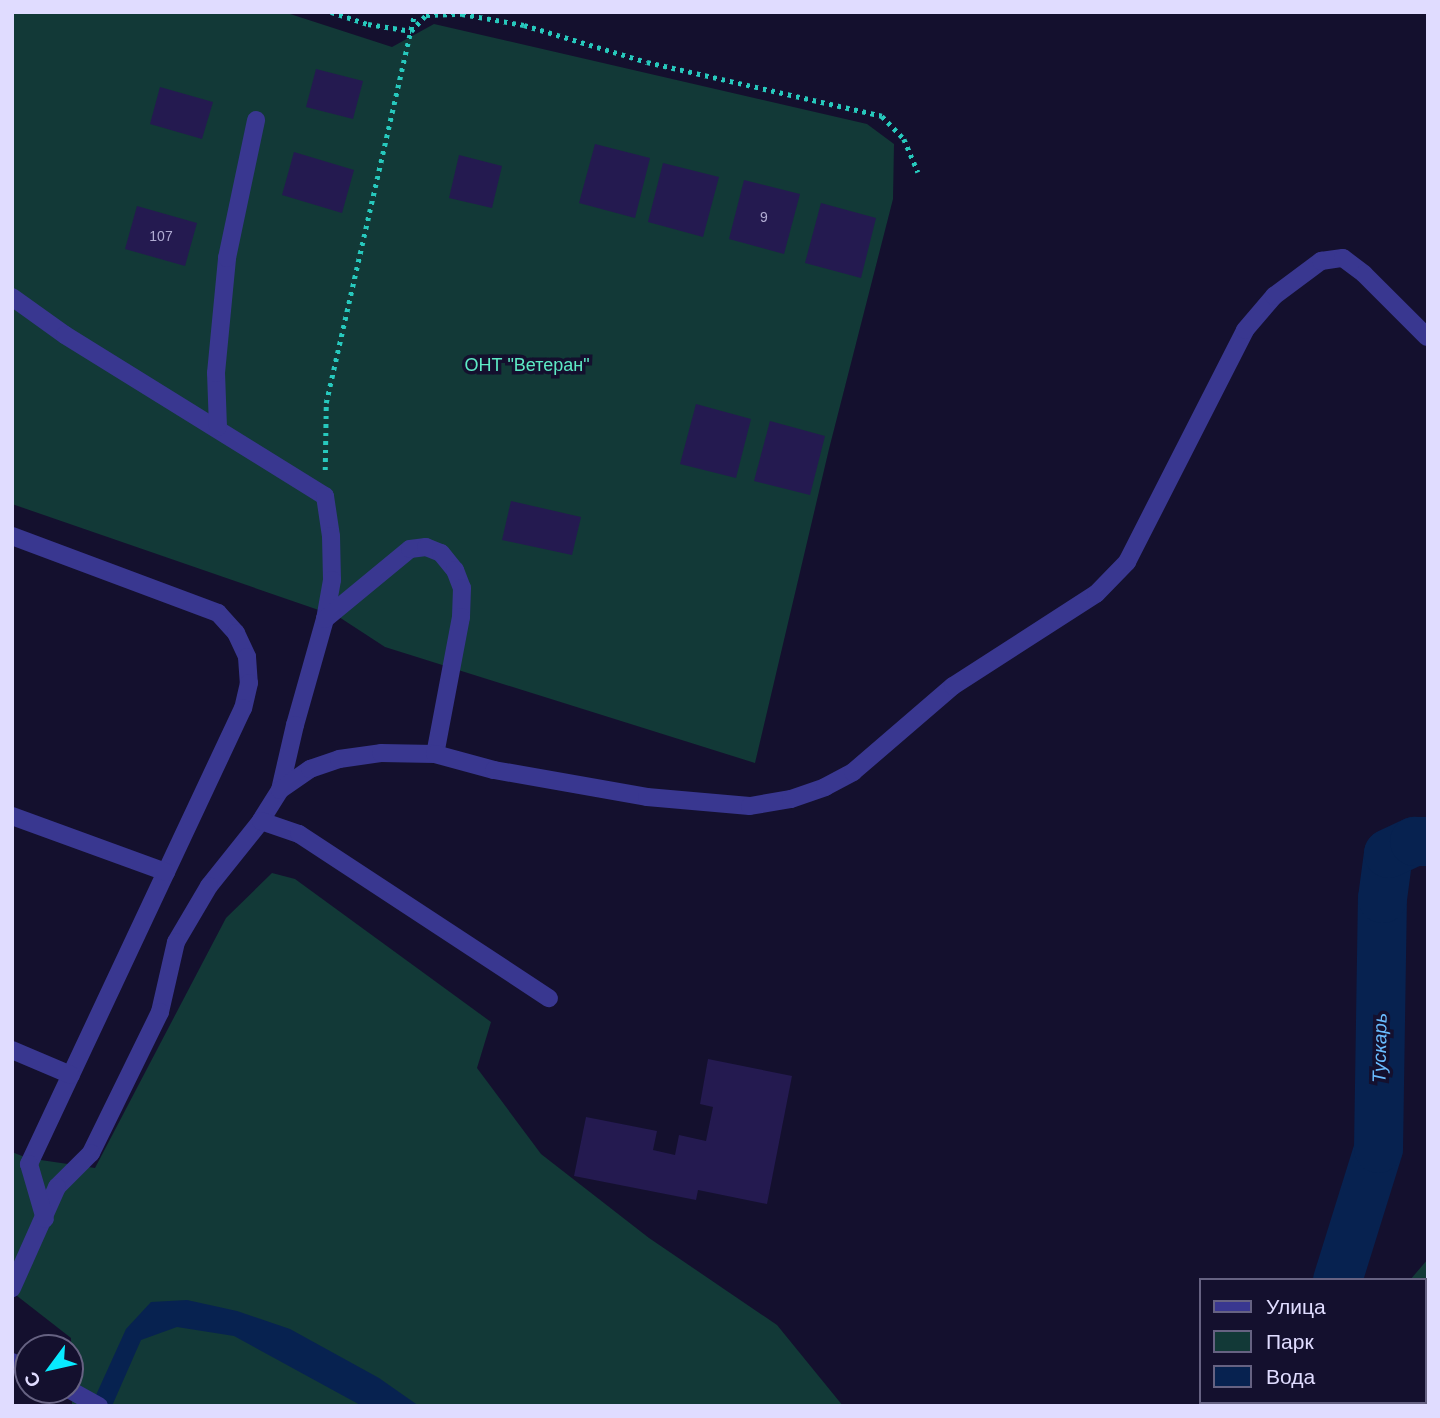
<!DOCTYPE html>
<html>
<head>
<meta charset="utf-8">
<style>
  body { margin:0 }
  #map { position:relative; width:1440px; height:1418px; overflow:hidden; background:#14102e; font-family:Arial,sans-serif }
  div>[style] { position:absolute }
  .green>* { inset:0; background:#123937 }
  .water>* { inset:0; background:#072250 }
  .river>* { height:49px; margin:-24.5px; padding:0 24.5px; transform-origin:24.5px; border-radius:24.5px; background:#072250 }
  .building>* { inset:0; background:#241a50 }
  .path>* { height:4.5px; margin-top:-2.25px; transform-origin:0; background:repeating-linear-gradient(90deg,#27c9bd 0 3.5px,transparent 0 8.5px) }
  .minor>* { height:18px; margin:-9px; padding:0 9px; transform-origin:9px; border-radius:9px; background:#393790 }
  span { translate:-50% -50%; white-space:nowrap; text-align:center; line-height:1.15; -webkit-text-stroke:7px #14102e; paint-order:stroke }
  .number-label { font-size:14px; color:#b1acd3 }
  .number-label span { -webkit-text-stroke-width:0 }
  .park-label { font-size:18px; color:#5deac5 }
  .water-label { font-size:19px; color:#6abcff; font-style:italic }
  .frame { position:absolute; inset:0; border:14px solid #e0dcff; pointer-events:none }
  .legend { position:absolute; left:1199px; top:1278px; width:228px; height:126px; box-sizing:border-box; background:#14102e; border:2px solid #666282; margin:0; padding:9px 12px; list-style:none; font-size:21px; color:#e0dcff }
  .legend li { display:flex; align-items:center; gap:14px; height:35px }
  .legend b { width:35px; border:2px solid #666282 }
  .north { position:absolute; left:14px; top:1334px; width:70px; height:70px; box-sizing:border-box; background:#14102e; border:2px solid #666282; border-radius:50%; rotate:237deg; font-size:19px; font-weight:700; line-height:28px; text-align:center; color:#e0dcff }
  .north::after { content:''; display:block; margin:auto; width:24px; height:32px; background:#08eaff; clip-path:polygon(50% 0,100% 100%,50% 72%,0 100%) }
</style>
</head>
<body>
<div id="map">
  <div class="green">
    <div style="clip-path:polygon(12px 12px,284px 12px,392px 47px,434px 24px,867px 124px,894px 144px,893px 199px,829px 449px,755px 763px,385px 647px,339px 617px,12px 504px)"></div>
    <div style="clip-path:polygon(272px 873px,295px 879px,491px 1022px,477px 1068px,541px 1154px,649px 1238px,777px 1325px,843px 1406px,72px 1406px,71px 1338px,12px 1292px,12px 1152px,27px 1158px,95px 1168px,226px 918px)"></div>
    <div style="clip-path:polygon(1428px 1259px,1428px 1406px,1364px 1406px,1365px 1402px,1424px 1402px,1424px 1280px,1410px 1280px)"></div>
  </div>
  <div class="water">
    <div style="clip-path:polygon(187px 1300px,237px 1311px,290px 1329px,379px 1378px,419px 1406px,362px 1406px,234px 1336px,177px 1327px,141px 1340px,112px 1406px,91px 1406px,126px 1329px,151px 1302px)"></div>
  </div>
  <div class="river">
    <div style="left:1337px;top:1280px;width:138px;rotate:-72.7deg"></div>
    <div style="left:1378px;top:1148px;width:250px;rotate:-89.1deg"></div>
    <div style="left:1382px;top:898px;width:45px;rotate:-82.4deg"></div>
    <div style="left:1388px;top:853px;width:29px;rotate:-25deg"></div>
    <div style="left:1414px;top:841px;width:14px"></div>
    <div style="left:1297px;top:1406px;width:4px;rotate:-76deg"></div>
  </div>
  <div class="building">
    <div style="clip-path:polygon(316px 69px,363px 81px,353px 119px,306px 107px)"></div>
    <div style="clip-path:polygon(160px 87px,213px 102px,202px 139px,150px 124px)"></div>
    <div style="clip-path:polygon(595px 144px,650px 158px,635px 218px,579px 203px)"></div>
    <div style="clip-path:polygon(294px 152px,354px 170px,342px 213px,282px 195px)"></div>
    <div style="clip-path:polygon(459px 155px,502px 166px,492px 208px,449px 198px)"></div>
    <div style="clip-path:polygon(663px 163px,719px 177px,703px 237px,648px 222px)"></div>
    <div style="clip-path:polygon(744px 180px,800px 194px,784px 254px,729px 239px)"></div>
    <div style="clip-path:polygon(821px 203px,876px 218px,861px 278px,805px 263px)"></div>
    <div style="clip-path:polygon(137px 206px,197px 223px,185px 266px,125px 249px)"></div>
    <div style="clip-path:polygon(696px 404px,751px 419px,736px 478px,680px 464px)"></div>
    <div style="clip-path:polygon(770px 421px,825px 436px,810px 495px,754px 481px)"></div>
    <div style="clip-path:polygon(511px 501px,581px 517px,572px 555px,502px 540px)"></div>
    <div style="clip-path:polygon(708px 1059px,792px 1076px,767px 1204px,698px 1190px,696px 1200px,574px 1176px,586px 1117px,657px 1131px,653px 1150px,675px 1155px,679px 1135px,706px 1141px,713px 1107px,700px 1104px)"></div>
  </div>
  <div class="path">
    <div style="left:331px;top:12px;width:39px;rotate:18deg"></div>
    <div style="left:368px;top:24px;width:44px;rotate:9.2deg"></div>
    <div style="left:411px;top:31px;width:22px;rotate:-47deg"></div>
    <div style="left:426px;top:15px;width:36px;rotate:-2deg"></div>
    <div style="left:462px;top:14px;width:63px;rotate:10.1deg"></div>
    <div style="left:524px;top:25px;width:128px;rotate:16.7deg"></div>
    <div style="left:647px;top:62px;width:241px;rotate:12.9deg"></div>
    <div style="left:882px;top:116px;width:32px;rotate:46deg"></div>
    <div style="left:904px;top:139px;width:36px;rotate:67deg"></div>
    <div style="left:325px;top:470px;width:67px;rotate:-89.1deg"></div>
    <div style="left:326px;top:403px;width:401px;rotate:-77.2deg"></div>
  </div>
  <div class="minor">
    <div style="left:12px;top:297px;width:65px;rotate:35.6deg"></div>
    <div style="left:65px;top:335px;width:306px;rotate:31.8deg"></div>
    <div style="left:325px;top:496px;width:40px;rotate:81.5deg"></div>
    <div style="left:331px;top:536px;width:44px;rotate:88.7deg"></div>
    <div style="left:332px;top:580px;width:40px;rotate:100deg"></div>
    <div style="left:325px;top:619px;width:110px;rotate:105.8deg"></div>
    <div style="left:295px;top:725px;width:67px;rotate:103deg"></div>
    <div style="left:280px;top:790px;width:36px;rotate:122deg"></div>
    <div style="left:261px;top:821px;width:83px;rotate:128.7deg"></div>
    <div style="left:209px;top:886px;width:65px;rotate:120.5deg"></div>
    <div style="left:176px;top:942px;width:72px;rotate:102.9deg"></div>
    <div style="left:160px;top:1012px;width:157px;rotate:116.1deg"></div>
    <div style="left:91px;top:1153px;width:48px;rotate:135deg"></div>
    <div style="left:57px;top:1187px;width:111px;rotate:114deg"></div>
    <div style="left:218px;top:427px;width:54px;rotate:-92.1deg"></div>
    <div style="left:216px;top:373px;width:116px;rotate:-84.5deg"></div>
    <div style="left:227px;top:258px;width:141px;rotate:-78.1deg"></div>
    <div style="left:12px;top:536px;width:220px;rotate:20.5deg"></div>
    <div style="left:218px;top:613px;width:27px;rotate:48deg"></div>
    <div style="left:236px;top:633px;width:26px;rotate:65deg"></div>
    <div style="left:247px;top:657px;width:26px;rotate:86deg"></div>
    <div style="left:249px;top:683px;width:26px;rotate:103deg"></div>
    <div style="left:243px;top:708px;width:504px;rotate:115.14deg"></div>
    <div style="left:29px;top:1164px;width:57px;rotate:73.8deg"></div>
    <div style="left:325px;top:619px;width:110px;rotate:-39.5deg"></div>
    <div style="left:410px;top:549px;width:16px;rotate:-7deg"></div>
    <div style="left:426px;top:547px;width:16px;rotate:22deg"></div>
    <div style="left:441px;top:553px;width:22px;rotate:51deg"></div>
    <div style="left:455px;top:570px;width:19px;rotate:69deg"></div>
    <div style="left:462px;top:588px;width:29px;rotate:92deg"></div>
    <div style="left:461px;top:617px;width:139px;rotate:100.7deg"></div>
    <div style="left:280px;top:790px;width:37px;rotate:-35deg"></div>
    <div style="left:310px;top:769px;width:31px;rotate:-19deg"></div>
    <div style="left:339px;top:759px;width:42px;rotate:-8.1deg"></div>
    <div style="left:381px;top:753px;width:54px;rotate:1.1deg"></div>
    <div style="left:435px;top:754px;width:61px;rotate:15.2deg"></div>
    <div style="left:494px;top:770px;width:155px;rotate:10deg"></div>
    <div style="left:647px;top:797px;width:103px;rotate:5deg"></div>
    <div style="left:750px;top:806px;width:42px;rotate:-9.7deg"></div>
    <div style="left:791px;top:799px;width:36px;rotate:-19deg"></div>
    <div style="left:825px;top:787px;width:32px;rotate:-28deg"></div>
    <div style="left:853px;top:772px;width:132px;rotate:-40.7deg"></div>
    <div style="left:953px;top:686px;width:170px;rotate:-32.8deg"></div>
    <div style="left:1096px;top:594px;width:45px;rotate:-45.9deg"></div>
    <div style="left:1127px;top:562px;width:260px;rotate:-63deg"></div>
    <div style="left:1245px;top:330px;width:45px;rotate:-49.5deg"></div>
    <div style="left:1274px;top:296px;width:59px;rotate:-36.7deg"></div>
    <div style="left:1321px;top:261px;width:22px;rotate:-8deg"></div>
    <div style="left:1343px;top:258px;width:26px;rotate:37deg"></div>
    <div style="left:1364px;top:274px;width:89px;rotate:45deg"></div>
    <div style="left:12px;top:816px;width:164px;rotate:20deg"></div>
    <div style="left:261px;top:821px;width:40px;rotate:18.9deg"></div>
    <div style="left:299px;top:834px;width:299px;rotate:33.3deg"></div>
    <div style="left:12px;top:1050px;width:64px;rotate:23deg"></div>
    <div style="left:12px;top:1362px;width:18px;rotate:27deg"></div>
    <div style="left:70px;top:1390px;width:33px;rotate:29deg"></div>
  </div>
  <div class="number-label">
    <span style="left:764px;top:217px">9</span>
    <span style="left:161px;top:236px">107</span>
  </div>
  <div class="park-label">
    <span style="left:527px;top:365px">ОНТ "Ветеран"</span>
  </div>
  <div class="water-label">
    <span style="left:1380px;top:1048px;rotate:-89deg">Тускарь</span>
  </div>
  <div class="frame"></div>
  <ul class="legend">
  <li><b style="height:9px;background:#393790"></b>Улица</li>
  <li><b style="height:19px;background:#123937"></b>Парк</li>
  <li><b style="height:19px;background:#072250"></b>Вода</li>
  </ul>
  <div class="north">С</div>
</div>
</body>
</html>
